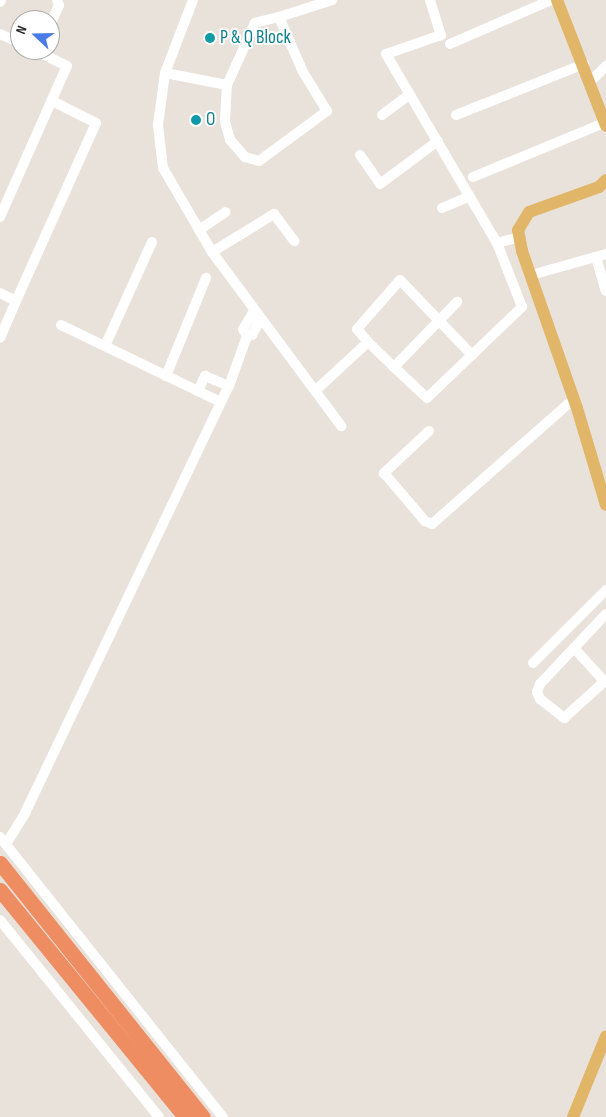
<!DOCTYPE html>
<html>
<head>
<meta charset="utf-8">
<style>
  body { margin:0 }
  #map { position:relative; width:606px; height:1117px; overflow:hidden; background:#e9e2db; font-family:"Sofia Sans Condensed",sans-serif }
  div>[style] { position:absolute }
  .minor>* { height:10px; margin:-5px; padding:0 5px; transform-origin:5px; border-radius:5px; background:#fff }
  .major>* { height:12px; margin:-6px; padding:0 6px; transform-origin:6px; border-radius:6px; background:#e2b668 }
  .highway>* { height:15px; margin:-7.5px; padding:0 7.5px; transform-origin:7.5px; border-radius:7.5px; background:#ee8c62 }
  .dots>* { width:14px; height:14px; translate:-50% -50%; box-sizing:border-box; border:2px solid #fff; border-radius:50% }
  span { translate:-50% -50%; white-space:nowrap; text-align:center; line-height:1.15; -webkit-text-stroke:4px #fff; paint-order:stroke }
  .culture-label { font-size:19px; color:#0d838f }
  .left { translate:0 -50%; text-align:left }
  .north { position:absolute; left:10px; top:10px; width:50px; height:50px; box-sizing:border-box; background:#fff; border:1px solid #a9a9a9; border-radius:50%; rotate:291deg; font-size:14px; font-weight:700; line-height:20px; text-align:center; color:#282828 }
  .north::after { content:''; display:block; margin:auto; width:18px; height:22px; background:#4a7ce8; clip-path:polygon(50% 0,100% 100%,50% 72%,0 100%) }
</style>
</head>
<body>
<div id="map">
  <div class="minor">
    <div style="left:430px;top:0;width:37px;rotate:73deg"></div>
    <div style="left:441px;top:35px;width:58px;rotate:160.9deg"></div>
    <div style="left:386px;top:54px;width:219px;rotate:59.6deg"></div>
    <div style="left:0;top:2px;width:2px;rotate:-63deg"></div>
    <div style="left:279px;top:17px;width:56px;rotate:-17.8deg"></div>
    <div style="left:50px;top:26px;width:23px;rotate:-67deg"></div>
    <div style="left:59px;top:5px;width:5px;rotate:-112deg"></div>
    <div style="left:0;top:34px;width:22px;rotate:24deg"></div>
    <div style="left:450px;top:44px;width:110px;rotate:-23.5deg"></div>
    <div style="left:165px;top:73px;width:78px;rotate:-69deg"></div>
    <div style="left:590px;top:82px;width:23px;rotate:-45deg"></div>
    <div style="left:227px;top:85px;width:68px;rotate:-65.7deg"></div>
    <div style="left:255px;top:23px;width:25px;rotate:-14deg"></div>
    <div style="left:279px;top:17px;width:60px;rotate:66.4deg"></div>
    <div style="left:303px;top:72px;width:46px;rotate:58.4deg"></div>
    <div style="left:327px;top:111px;width:84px;rotate:143.7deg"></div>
    <div style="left:259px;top:161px;width:15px;rotate:-164deg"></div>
    <div style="left:245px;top:157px;width:23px;rotate:-131deg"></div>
    <div style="left:230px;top:140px;width:20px;rotate:-105deg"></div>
    <div style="left:225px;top:121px;width:36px;rotate:-87deg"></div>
    <div style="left:227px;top:85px;width:63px;rotate:-169deg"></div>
    <div style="left:165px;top:73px;width:52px;rotate:97.7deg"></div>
    <div style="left:158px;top:125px;width:43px;rotate:83.4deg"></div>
    <div style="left:163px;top:168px;width:97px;rotate:59.7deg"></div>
    <div style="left:212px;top:252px;width:217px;rotate:53.4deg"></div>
    <div style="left:382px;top:115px;width:35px;rotate:-37deg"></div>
    <div style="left:456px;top:115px;width:138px;rotate:-21.7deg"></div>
    <div style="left:360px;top:155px;width:35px;rotate:55deg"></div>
    <div style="left:380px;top:184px;width:72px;rotate:-36.6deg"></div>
    <div style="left:473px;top:177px;width:142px;rotate:-22.4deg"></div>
    <div style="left:442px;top:208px;width:30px;rotate:-23deg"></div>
    <div style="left:0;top:217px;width:165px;rotate:-66.1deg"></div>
    <div style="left:67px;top:66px;width:37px;rotate:-154deg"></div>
    <div style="left:199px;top:230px;width:32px;rotate:-34deg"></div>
    <div style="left:212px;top:252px;width:73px;rotate:-31.5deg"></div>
    <div style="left:274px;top:214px;width:34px;rotate:53deg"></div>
    <div style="left:596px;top:257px;width:35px;rotate:74deg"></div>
    <div style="left:531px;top:275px;width:78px;rotate:-15.6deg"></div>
    <div style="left:0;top:293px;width:18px;rotate:27deg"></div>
    <div style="left:16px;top:301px;width:40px;rotate:113.4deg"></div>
    <div style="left:16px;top:301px;width:195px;rotate:-65.8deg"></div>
    <div style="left:96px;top:123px;width:49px;rotate:-153.4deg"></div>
    <div style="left:254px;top:311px;width:21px;rotate:121deg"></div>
    <div style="left:243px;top:329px;width:8px;rotate:60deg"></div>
    <div style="left:247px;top:336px;width:5px;rotate:-11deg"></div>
    <div style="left:252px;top:335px;width:17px;rotate:-62deg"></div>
    <div style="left:61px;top:325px;width:152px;rotate:25.7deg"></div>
    <div style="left:198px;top:391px;width:17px;rotate:-65deg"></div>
    <div style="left:205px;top:376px;width:26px;rotate:23deg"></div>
    <div style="left:368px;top:342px;width:17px;rotate:-130deg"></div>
    <div style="left:357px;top:329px;width:65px;rotate:-48.7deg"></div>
    <div style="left:400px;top:280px;width:104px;rotate:46.2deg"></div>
    <div style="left:105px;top:346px;width:114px;rotate:-65.7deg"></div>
    <div style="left:394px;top:367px;width:45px;rotate:43.2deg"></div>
    <div style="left:427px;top:398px;width:132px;rotate:-43.8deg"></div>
    <div style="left:522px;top:307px;width:69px;rotate:-111.3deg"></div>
    <div style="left:497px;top:243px;width:23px;rotate:-15deg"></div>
    <div style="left:166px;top:376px;width:106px;rotate:-67.8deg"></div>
    <div style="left:198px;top:391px;width:25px;rotate:26deg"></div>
    <div style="left:315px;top:391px;width:72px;rotate:-42.8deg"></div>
    <div style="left:368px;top:342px;width:36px;rotate:44deg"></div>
    <div style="left:394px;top:367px;width:91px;rotate:-45.9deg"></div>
    <div style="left:429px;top:431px;width:62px;rotate:137deg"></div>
    <div style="left:384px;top:473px;width:63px;rotate:49.5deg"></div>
    <div style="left:425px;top:521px;width:8px;rotate:23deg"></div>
    <div style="left:432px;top:524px;width:189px;rotate:-41.4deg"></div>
    <div style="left:606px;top:614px;width:96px;rotate:133.3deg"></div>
    <div style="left:540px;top:684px;width:9px;rotate:111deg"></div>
    <div style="left:537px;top:692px;width:8px;rotate:67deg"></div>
    <div style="left:540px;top:699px;width:31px;rotate:38deg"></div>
    <div style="left:564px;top:718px;width:57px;rotate:-42.1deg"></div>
    <div style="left:574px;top:648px;width:45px;rotate:47.7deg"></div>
    <div style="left:533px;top:663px;width:103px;rotate:-45deg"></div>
    <div style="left:0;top:837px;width:358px;rotate:51.5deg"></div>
    <div style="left:6px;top:844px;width:36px;rotate:-58deg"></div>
    <div style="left:25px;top:813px;width:473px;rotate:-64.5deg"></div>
    <div style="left:229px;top:386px;width:53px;rotate:-70.2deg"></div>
    <div style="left:0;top:920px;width:253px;rotate:51.1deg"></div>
  </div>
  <div class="major">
    <div style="left:557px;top:0;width:135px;rotate:68.7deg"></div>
    <div style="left:606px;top:180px;width:10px;rotate:135deg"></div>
    <div style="left:599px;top:187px;width:74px;rotate:160.3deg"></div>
    <div style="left:529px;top:212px;width:21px;rotate:121deg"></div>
    <div style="left:518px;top:230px;width:21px;rotate:79deg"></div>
    <div style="left:522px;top:251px;width:166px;rotate:70.7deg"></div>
    <div style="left:577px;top:408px;width:101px;rotate:73.4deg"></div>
    <div style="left:573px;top:1117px;width:87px;rotate:-67.8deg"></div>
  </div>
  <div class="highway">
    <div style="left:0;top:863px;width:325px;rotate:51.4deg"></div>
    <div style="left:0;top:890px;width:293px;rotate:50.8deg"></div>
  </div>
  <div class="dots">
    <div style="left:210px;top:38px;background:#0f9aa8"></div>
    <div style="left:196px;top:120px;background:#0f9aa8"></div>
  </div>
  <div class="culture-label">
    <span class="left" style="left:220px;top:38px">P &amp; Q Block</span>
    <span class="left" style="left:206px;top:120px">O</span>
  </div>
  <div class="north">N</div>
</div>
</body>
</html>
